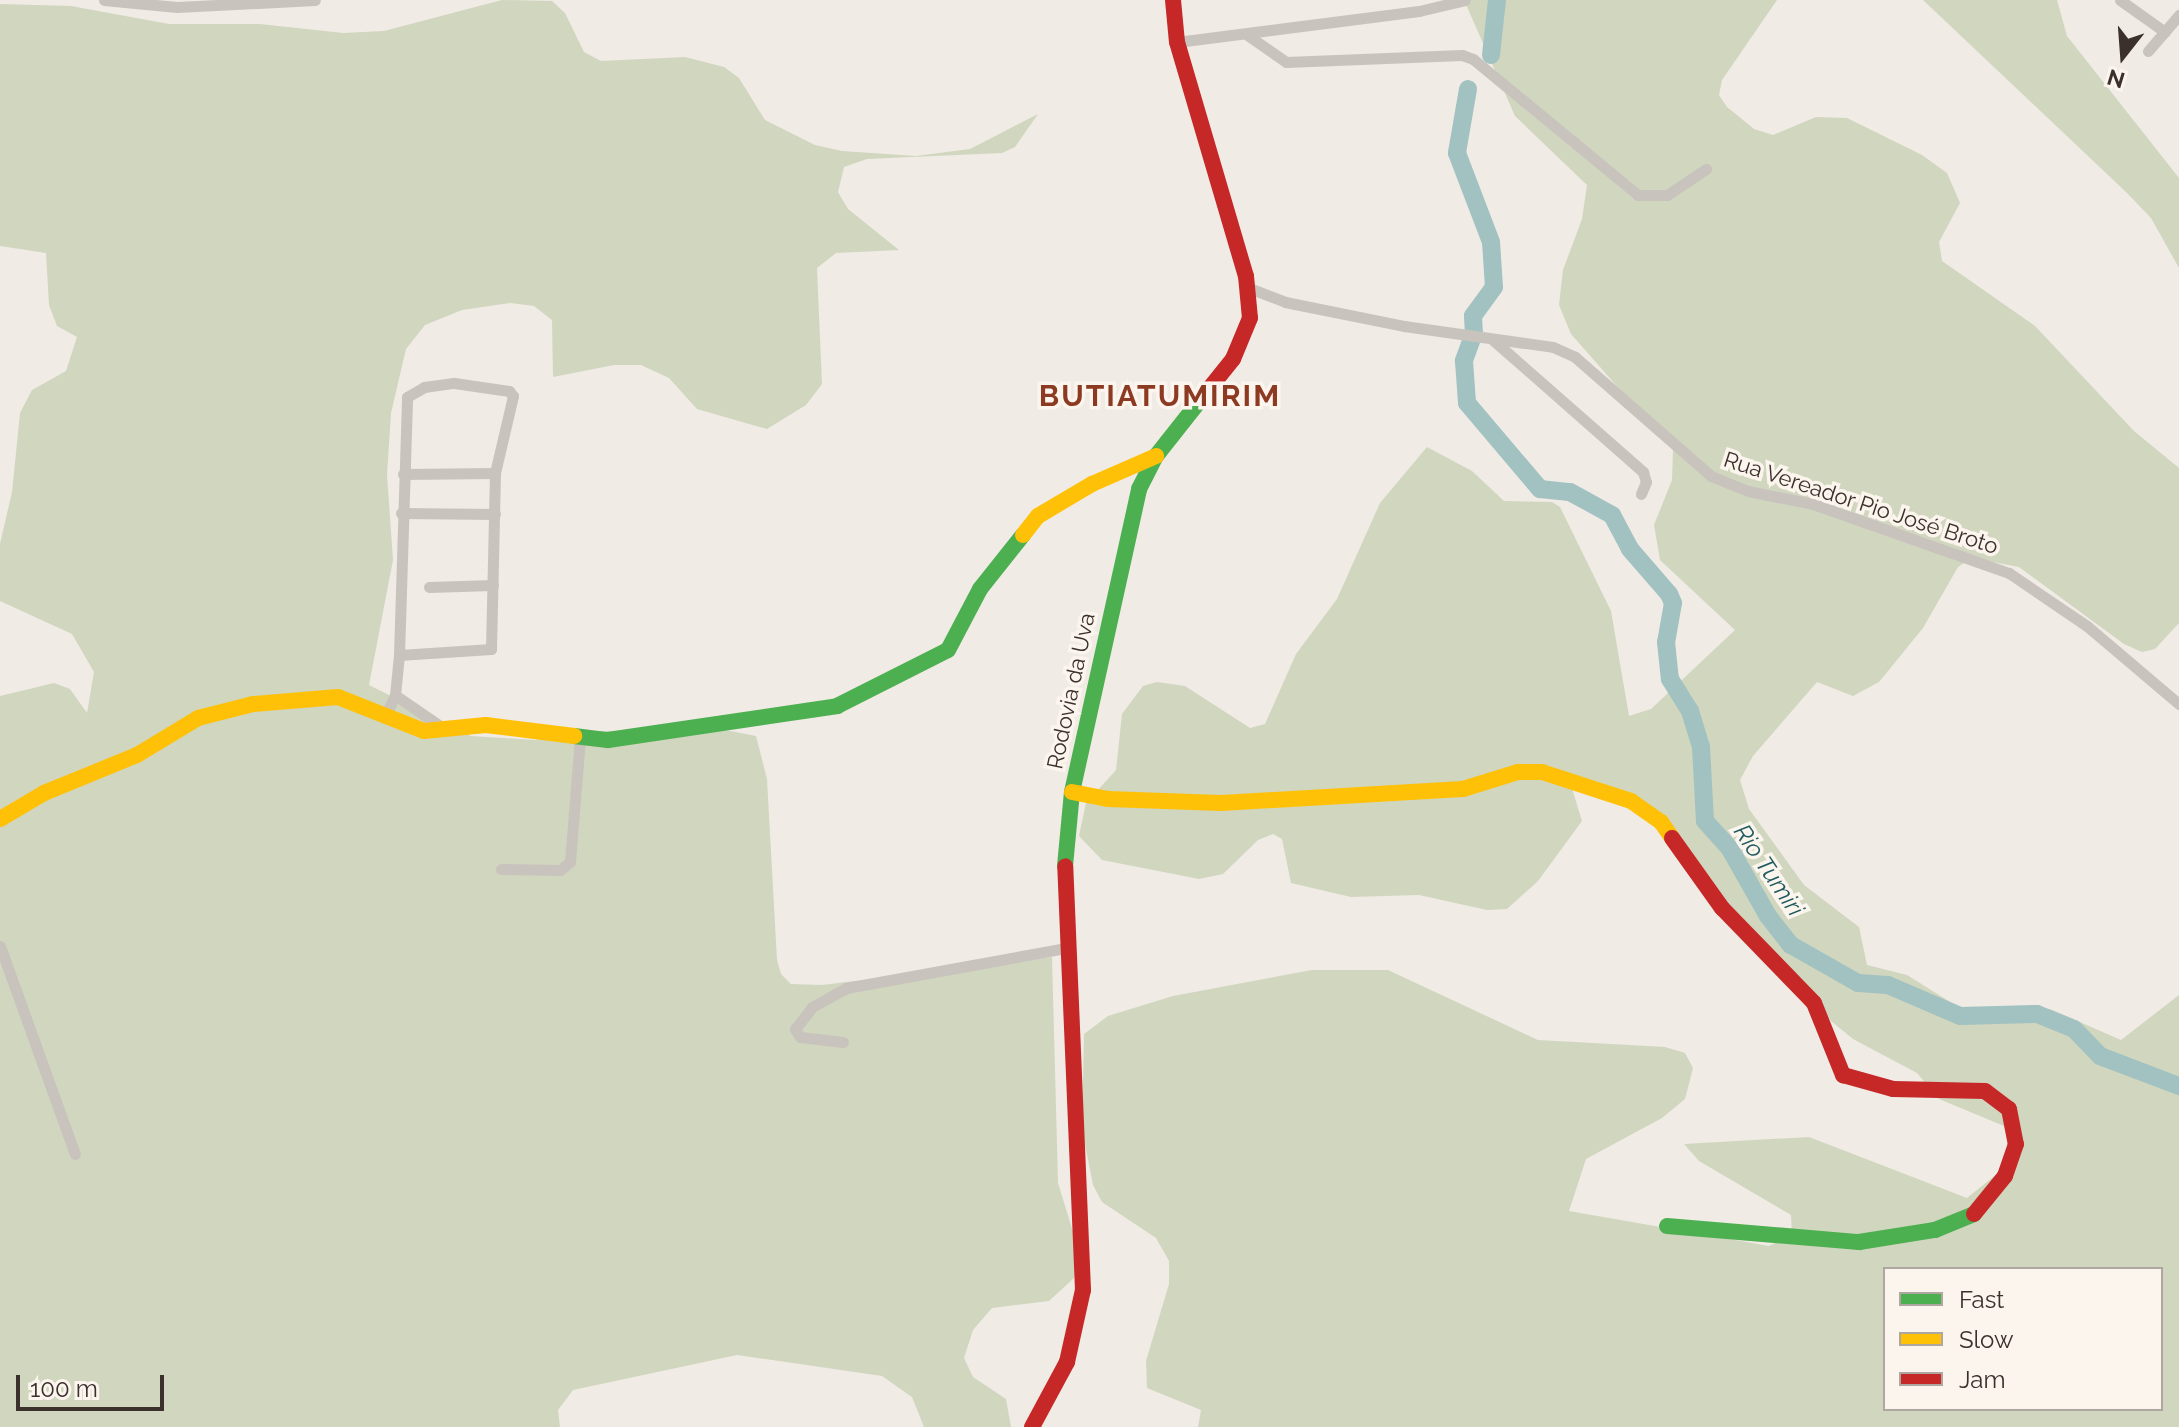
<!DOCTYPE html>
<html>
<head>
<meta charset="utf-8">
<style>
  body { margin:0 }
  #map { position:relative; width:2179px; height:1427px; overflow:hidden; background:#f0ebe5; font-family:Raleway,sans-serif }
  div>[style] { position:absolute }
  .green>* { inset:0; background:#d1d6bf }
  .river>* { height:18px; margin:-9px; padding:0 9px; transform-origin:9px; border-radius:9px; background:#a1c2c1 }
  .street>* { height:11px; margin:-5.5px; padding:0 5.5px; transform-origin:5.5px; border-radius:5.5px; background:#c9c3be }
  .fast>* { height:16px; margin:-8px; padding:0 8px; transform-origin:8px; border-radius:8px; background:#4caf50 }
  .slow>* { height:16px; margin:-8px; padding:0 8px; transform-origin:8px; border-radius:8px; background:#ffc107 }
  .jam>* { height:16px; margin:-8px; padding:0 8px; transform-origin:8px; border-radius:8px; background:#c62828 }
  span { translate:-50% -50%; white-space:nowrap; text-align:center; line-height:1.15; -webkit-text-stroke:7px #fbf5ee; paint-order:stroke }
  .street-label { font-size:22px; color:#3b302b }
  .water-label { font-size:24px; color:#1f5a5e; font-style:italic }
  .district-label { font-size:30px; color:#8c3b22; font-weight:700; letter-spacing:2px }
  .legend { position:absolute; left:1883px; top:1267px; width:280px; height:144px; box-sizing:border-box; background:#fbf5ee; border:2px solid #aea6a0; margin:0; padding:10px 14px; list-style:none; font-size:24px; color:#3b302b }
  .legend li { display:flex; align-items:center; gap:16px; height:40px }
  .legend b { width:40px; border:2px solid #aea6a0 }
  .north { position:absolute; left:2083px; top:16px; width:80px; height:80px; -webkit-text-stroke:6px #fbf5ee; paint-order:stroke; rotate:197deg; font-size:22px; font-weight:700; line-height:32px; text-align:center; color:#3b302b }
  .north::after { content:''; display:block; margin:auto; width:28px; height:36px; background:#3b302b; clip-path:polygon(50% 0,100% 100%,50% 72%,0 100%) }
  .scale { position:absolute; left:16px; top:1375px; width:148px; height:36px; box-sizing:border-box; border:4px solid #3b302b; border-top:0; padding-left:10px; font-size:24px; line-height:28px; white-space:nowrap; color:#3b302b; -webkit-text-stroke:6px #fbf5ee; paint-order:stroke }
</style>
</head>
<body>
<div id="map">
  <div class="green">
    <div style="clip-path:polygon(502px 0,552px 1px,565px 13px,584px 52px,601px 61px,685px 57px,724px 67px,739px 78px,765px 120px,815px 145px,842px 151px,916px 156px,970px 149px,1038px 114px,1015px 147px,1002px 153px,867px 159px,844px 167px,838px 192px,848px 209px,899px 250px,836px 253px,817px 268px,822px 384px,806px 405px,767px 429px,697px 409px,669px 378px,641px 365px,614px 365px,553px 377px,552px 320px,534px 306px,510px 303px,462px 310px,425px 325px,406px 349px,391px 413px,387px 475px,393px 560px,369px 685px,471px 736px,535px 740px,599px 731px,725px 730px,756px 736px,767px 779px,777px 960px,781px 974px,791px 984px,822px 985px,1052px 957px,1058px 1183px,1074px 1235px,1074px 1278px,1049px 1301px,992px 1308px,973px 1330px,964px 1358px,973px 1377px,1006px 1399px,1011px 1427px,924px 1427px,912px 1397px,882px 1376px,737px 1355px,573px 1390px,558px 1410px,560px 1427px,0 1427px,0 696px,54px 683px,70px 689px,87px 713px,94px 672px,72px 634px,0 601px,0 544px,12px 492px,20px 413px,32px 390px,66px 371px,77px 337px,57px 326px,49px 305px,46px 253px,0 246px,0 4px,71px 6px,169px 24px,260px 24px,343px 33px,384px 31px)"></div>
    <div style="clip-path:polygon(evenodd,1464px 0,1777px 0,1722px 80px,1719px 95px,1727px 107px,1754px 129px,1773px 135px,1816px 117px,1847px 118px,1922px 155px,1947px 173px,1960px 203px,1939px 242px,1942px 261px,2035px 326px,2134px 431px,2179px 468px,2179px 623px,2155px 649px,2142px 652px,2124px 644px,2019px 567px,1972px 558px,1958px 567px,1923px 628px,1879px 682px,1853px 696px,1817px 682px,1753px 756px,1740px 780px,1749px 809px,1804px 885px,1859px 927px,1867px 965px,1907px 975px,1979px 1020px,2050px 1009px,2121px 1040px,2179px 995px,2179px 1427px,1198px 1427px,1201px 1410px,1147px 1388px,1146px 1361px,1169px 1284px,1169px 1261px,1156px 1238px,1102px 1202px,1093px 1185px,1082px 1129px,1084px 1034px,1108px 1016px,1173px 996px,1312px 970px,1388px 970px,1538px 1040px,1665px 1047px,1685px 1053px,1693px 1068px,1685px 1099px,1662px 1118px,1586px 1159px,1569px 1211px,1769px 1246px,1792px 1235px,1791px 1215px,1699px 1161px,1684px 1144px,1809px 1137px,1967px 1198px,2013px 1161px,2004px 1126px,1939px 1099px,1917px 1073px,1853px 1039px,1831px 1021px,1714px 890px,1667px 818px,1570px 782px,1582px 821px,1538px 881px,1507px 909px,1487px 910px,1419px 895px,1351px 897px,1291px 883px,1282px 839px,1273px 834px,1258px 840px,1223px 874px,1199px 879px,1102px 860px,1079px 836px,1086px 803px,1116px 770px,1122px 714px,1143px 686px,1157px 682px,1185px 686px,1250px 728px,1265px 724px,1296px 654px,1337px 599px,1380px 503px,1427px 447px,1472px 471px,1504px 501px,1552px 502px,1560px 507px,1611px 611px,1629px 716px,1651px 709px,1735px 630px,1660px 560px,1654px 525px,1672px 480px,1673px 450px,1571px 334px,1559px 305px,1563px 270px,1582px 219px,1587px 185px,1515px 116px,1464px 0,1885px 1269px,2161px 1269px,2161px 1409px,1885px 1409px,1885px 1269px)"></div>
    <div style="clip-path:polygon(1923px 0,2057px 0,2067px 36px,2179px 178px,2179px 268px,2151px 218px,2127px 193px)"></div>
  </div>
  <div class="river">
    <div style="left:1491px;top:55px;width:55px;rotate:-83.8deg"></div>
    <div style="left:1468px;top:89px;width:65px;rotate:99.8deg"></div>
    <div style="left:1457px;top:153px;width:95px;rotate:69.1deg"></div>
    <div style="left:1491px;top:242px;width:45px;rotate:86.2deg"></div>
    <div style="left:1494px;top:287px;width:36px;rotate:126deg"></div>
    <div style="left:1473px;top:316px;width:17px;rotate:87deg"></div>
    <div style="left:1474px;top:333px;width:30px;rotate:110deg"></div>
    <div style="left:1464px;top:361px;width:42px;rotate:85.9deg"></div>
    <div style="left:1467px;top:403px;width:113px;rotate:49.7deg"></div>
    <div style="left:1540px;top:489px;width:30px;rotate:6deg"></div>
    <div style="left:1570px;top:492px;width:48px;rotate:28.7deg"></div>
    <div style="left:1612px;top:515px;width:38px;rotate:62deg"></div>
    <div style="left:1630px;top:549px;width:60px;rotate:49.1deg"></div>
    <div style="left:1669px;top:594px;width:10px;rotate:66deg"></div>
    <div style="left:1673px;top:603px;width:40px;rotate:100deg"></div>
    <div style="left:1666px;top:642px;width:37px;rotate:84deg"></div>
    <div style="left:1670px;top:679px;width:38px;rotate:58deg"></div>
    <div style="left:1690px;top:711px;width:38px;rotate:73deg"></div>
    <div style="left:1701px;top:747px;width:74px;rotate:86.9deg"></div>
    <div style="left:1705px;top:821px;width:38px;rotate:48deg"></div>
    <div style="left:1730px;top:849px;width:77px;rotate:60.4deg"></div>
    <div style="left:1768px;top:916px;width:37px;rotate:52deg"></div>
    <div style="left:1791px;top:945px;width:77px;rotate:29.6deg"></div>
    <div style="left:1858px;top:983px;width:30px;rotate:4deg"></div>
    <div style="left:1888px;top:985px;width:78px;rotate:23.3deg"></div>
    <div style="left:1960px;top:1016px;width:77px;rotate:-1.5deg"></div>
    <div style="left:2037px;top:1014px;width:40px;rotate:22deg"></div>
    <div style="left:2074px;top:1029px;width:37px;rotate:46deg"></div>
    <div style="left:2100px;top:1056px;width:85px;rotate:20.8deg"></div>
  </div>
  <div class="street">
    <div style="left:104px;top:0;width:73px;rotate:5.5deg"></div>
    <div style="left:177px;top:7px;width:138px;rotate:-2.9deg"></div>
    <div style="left:2120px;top:0;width:55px;rotate:35.4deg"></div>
    <div style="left:1246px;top:34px;width:49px;rotate:35deg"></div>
    <div style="left:1286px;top:62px;width:176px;rotate:-2.3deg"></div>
    <div style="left:1462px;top:55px;width:12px;rotate:20deg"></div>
    <div style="left:1473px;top:59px;width:214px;rotate:39.5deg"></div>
    <div style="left:1638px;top:195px;width:29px"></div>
    <div style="left:1667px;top:195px;width:47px;rotate:-33.7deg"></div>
    <div style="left:1177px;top:42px;width:244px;rotate:-7.3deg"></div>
    <div style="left:1419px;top:11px;width:47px;rotate:-13.4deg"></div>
    <div style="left:2148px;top:51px;width:48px;rotate:-49.3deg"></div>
    <div style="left:1249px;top:288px;width:39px;rotate:21deg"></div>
    <div style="left:1285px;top:302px;width:121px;rotate:11.4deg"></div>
    <div style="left:1404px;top:326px;width:150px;rotate:8deg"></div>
    <div style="left:1553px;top:347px;width:24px;rotate:24deg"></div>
    <div style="left:1575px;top:357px;width:181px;rotate:41.2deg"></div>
    <div style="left:1711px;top:476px;width:40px;rotate:22deg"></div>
    <div style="left:1748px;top:491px;width:66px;rotate:11.3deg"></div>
    <div style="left:1813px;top:504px;width:208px;rotate:19.4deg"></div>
    <div style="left:2009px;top:573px;width:94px;rotate:34.2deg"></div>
    <div style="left:2087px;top:626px;width:121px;rotate:40.3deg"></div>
    <div style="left:1493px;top:340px;width:200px;rotate:41.3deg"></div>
    <div style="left:1643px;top:472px;width:10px;rotate:73deg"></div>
    <div style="left:1646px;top:482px;width:13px;rotate:113deg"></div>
    <div style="left:403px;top:474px;width:92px;rotate:-0.6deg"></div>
    <div style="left:401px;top:513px;width:94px;rotate:0.6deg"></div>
    <div style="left:429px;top:587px;width:64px;rotate:-1.8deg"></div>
    <div style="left:395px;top:695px;width:62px;rotate:34.5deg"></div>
    <div style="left:384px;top:718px;width:25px;rotate:-64deg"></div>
    <div style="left:395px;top:695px;width:40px;rotate:-84.3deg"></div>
    <div style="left:399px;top:655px;width:258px;rotate:-88.2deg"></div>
    <div style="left:407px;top:397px;width:20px;rotate:-30deg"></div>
    <div style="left:424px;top:387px;width:30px;rotate:-8deg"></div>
    <div style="left:454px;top:383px;width:56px;rotate:8.3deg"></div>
    <div style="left:509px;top:391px;width:6px;rotate:51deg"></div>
    <div style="left:513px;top:396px;width:79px;rotate:103.2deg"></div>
    <div style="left:495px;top:473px;width:176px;rotate:91.3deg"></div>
    <div style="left:491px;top:649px;width:92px;rotate:176.3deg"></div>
    <div style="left:501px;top:869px;width:59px;rotate:1deg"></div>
    <div style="left:560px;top:870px;width:13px;rotate:-39deg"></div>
    <div style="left:570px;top:862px;width:124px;rotate:-85.4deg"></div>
    <div style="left:0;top:946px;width:221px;rotate:70.2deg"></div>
    <div style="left:843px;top:1042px;width:43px;rotate:-173.4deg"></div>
    <div style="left:800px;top:1037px;width:9px;rotate:-122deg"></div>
    <div style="left:795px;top:1029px;width:28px;rotate:-52deg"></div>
    <div style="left:812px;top:1007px;width:39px;rotate:-29deg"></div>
    <div style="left:846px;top:988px;width:224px;rotate:-10.3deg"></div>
  </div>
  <div class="fast">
    <div style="left:574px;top:736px;width:34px;rotate:7deg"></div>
    <div style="left:608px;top:740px;width:232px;rotate:-8.4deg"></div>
    <div style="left:837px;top:706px;width:124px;rotate:-26.8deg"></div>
    <div style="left:948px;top:650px;width:69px;rotate:-62.3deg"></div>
    <div style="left:980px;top:589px;width:69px;rotate:-51.5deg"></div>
    <div style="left:1065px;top:866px;width:74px;rotate:-84.6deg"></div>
    <div style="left:1072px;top:792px;width:310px;rotate:-77.5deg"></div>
    <div style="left:1139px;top:489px;width:37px;rotate:-63deg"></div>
    <div style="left:1156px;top:456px;width:73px;rotate:-51.7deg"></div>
    <div style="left:1667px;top:1226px;width:193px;rotate:4.8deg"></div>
    <div style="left:1859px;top:1242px;width:77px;rotate:-9deg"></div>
    <div style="left:1935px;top:1230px;width:42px;rotate:-22.3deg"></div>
  </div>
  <div class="slow">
    <div style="left:1023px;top:535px;width:24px;rotate:-52deg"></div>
    <div style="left:1038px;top:516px;width:63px;rotate:-30.7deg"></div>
    <div style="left:1092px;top:484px;width:70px;rotate:-23.6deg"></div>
    <div style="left:1072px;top:792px;width:37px;rotate:11deg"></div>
    <div style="left:1108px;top:799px;width:113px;rotate:2deg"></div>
    <div style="left:1221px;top:803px;width:242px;rotate:-3.3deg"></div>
    <div style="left:1463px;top:789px;width:58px;rotate:-17.2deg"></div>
    <div style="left:1518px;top:772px;width:24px"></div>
    <div style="left:1542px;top:772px;width:94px;rotate:18deg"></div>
    <div style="left:1631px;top:801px;width:37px;rotate:35deg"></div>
    <div style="left:1661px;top:822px;width:19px;rotate:55deg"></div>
    <div style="left:0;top:819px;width:51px;rotate:-30.6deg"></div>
    <div style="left:44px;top:793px;width:100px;rotate:-22.2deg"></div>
    <div style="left:137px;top:755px;width:71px;rotate:-31.2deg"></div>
    <div style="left:198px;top:718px;width:57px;rotate:-14.3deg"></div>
    <div style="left:253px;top:704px;width:85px;rotate:-4.7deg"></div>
    <div style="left:338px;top:697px;width:92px;rotate:21.6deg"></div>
    <div style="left:424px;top:731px;width:62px;rotate:-5.5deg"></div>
    <div style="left:486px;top:725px;width:89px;rotate:7.1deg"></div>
  </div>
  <div class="jam">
    <div style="left:1173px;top:0;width:42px;rotate:84.6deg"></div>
    <div style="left:1177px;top:42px;width:244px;rotate:73.6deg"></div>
    <div style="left:1246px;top:276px;width:42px;rotate:84.6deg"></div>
    <div style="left:1250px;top:318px;width:44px;rotate:112.5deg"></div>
    <div style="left:1233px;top:359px;width:51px;rotate:128.7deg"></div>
    <div style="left:1672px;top:838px;width:86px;rotate:54.5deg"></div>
    <div style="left:1722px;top:908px;width:132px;rotate:45.9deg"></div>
    <div style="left:1814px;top:1003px;width:78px;rotate:68.1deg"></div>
    <div style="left:1843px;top:1075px;width:52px;rotate:15.6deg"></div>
    <div style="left:1893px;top:1089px;width:92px;rotate:1.2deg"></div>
    <div style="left:1985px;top:1091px;width:30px;rotate:37deg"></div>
    <div style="left:2009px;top:1109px;width:36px;rotate:79deg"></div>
    <div style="left:2016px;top:1144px;width:34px;rotate:109deg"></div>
    <div style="left:2005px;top:1176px;width:49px;rotate:129.2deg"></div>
    <div style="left:1032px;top:1427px;width:74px;rotate:-61.7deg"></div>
    <div style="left:1067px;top:1362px;width:74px;rotate:-77.5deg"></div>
    <div style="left:1083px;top:1290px;width:424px;rotate:-92.4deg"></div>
  </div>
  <div class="street-label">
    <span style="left:1861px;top:503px;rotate:18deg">Rua Vereador Pio José Broto</span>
    <span style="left:1071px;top:691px;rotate:-78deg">Rodovia da Uva</span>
  </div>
  <div class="water-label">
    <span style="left:1769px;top:870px;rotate:56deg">Rio Tumiri</span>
  </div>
  <div class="district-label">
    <span style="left:1160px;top:396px">BUTIATUMIRIM</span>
  </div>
  <ul class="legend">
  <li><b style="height:10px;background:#4caf50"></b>Fast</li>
  <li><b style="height:10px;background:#ffc107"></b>Slow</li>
  <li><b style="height:10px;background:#c62828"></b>Jam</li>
  </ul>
  <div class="north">N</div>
  <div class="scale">100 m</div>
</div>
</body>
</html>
